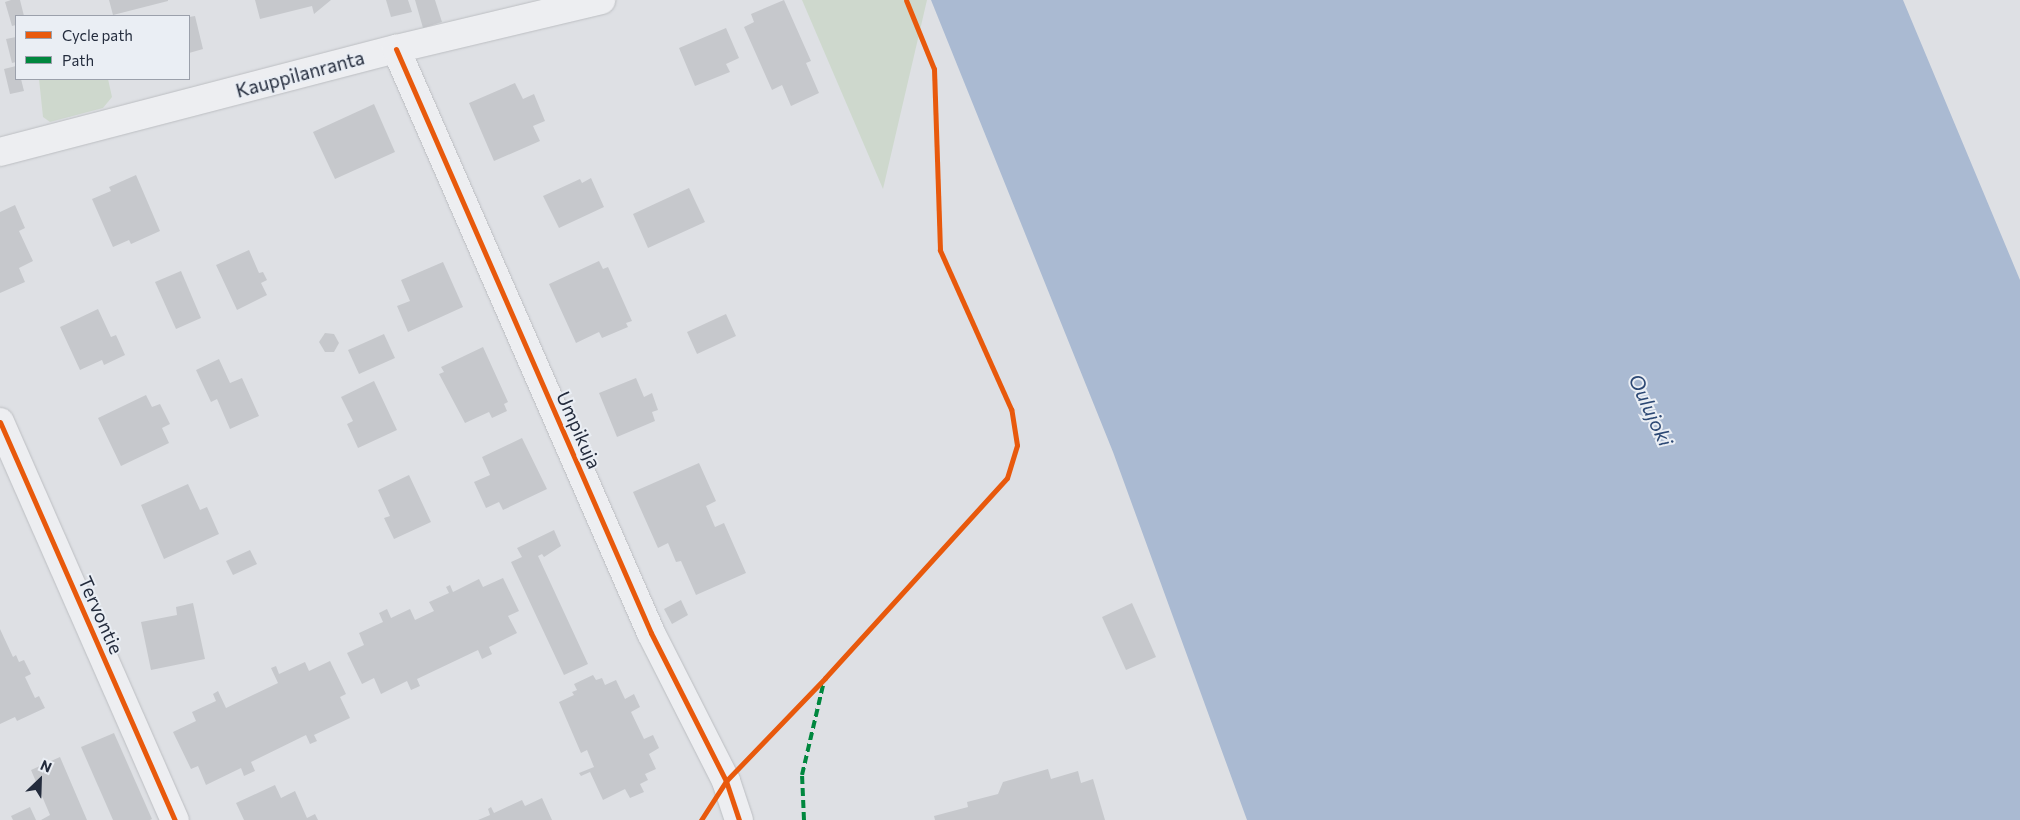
<!DOCTYPE html>
<html>
<head>
<meta charset="utf-8">
<style>
  body { margin:0 }
  #map { position:relative; width:2020px; height:820px; overflow:hidden; background:#dee0e4; font-family:Commissioner,sans-serif }
  div>[style] { position:absolute }
  .green>* { inset:0; background:#ced8cd }
  .water>* { inset:0; background:#aabad2 }
  .building>* { inset:0; background:#c6c8cc }
  .roads { filter:drop-shadow(0 0 1px #bcbec2) drop-shadow(0 0 1px #bcbec2) }
  .minor>* { height:28px; margin:-14px; padding:0 14px; transform-origin:14px; border-radius:14px; background:#edeef1 }
  .quiet>* { height:4px; margin-top:-2px; transform-origin:0; background:repeating-linear-gradient(90deg,#00873e 0 8px,transparent 0 12px) }
  .cycleway>* { height:5px; margin:-2.5px; padding:0 2.5px; transform-origin:2.5px; border-radius:2.5px; background:#e8590c }
  span { translate:-50% -50%; white-space:nowrap; text-align:center; line-height:1.15; -webkit-text-stroke:4px #eaeef4; paint-order:stroke }
  .street-label { font-size:19px; color:#242c3d }
  .water-label { font-size:20px; color:#2c4874; font-style:italic }
  .legend { position:absolute; left:15px; top:15px; width:175px; height:65px; box-sizing:border-box; background:#eaeef4; border:1px solid #9ba0ab; margin:0; padding:6px 9px; list-style:none; font-size:15px; color:#242c3d }
  .legend li { display:flex; align-items:center; gap:10px; height:25px }
  .legend b { width:25px; border:1px solid #9ba0ab }
  .north { position:absolute; left:15px; top:755px; width:50px; height:50px; -webkit-text-stroke:4px #eaeef4; paint-order:stroke; rotate:24deg; font-size:14px; font-weight:700; line-height:20px; text-align:center; color:#242c3d }
  .north::after { content:''; display:block; margin:auto; width:18px; height:22px; background:#242c3d; clip-path:polygon(50% 0,100% 100%,50% 72%,0 100%) }
</style>
</head>
<body>
<div id="map">
  <div class="green">
    <div style="clip-path:polygon(802px 0,927px 0,883px 189px)"></div>
    <div style="clip-path:polygon(39px 79px,108px 79px,112px 97px,103px 108px,50px 122px,43px 117px)"></div>
  </div>
  <div class="water">
    <div style="clip-path:polygon(931px 0,1903px 0,2020px 280px,2020px 820px,1247px 820px,1113px 452px)"></div>
  </div>
  <div class="building">
    <div style="clip-path:polygon(11px 0,20px 0,24px 16px,16px 16px,16px 25px,12px 26px,5px 2px)"></div>
    <div style="clip-path:polygon(109px 0,168px 0,168px 1px,113px 15px)"></div>
    <div style="clip-path:polygon(255px 0,331px 0,314px 14px,312px 6px,260px 19px)"></div>
    <div style="clip-path:polygon(386px 0,408px 0,412px 12px,391px 17px)"></div>
    <div style="clip-path:polygon(415px 0,435px 0,442px 22px,423px 28px)"></div>
    <div style="clip-path:polygon(784px 0,811px 61px,806px 63px,819px 93px,791px 106px,782px 85px,772px 90px,744px 27px,754px 22px,751px 14px)"></div>
    <div style="clip-path:polygon(195px 16px,203px 49px,189px 53px,189px 17px)"></div>
    <div style="clip-path:polygon(726px 28px,739px 58px,726px 64px,730px 72px,695px 86px,679px 48px)"></div>
    <div style="clip-path:polygon(16px 37px,16px 62px,12px 63px,6px 39px)"></div>
    <div style="clip-path:polygon(16px 66px,16px 79px,21px 79px,24px 91px,10px 94px,4px 69px)"></div>
    <div style="clip-path:polygon(515px 83px,523px 99px,534px 94px,545px 121px,533px 126px,540px 141px,494px 161px,469px 103px)"></div>
    <div style="clip-path:polygon(374px 104px,395px 152px,335px 179px,313px 132px)"></div>
    <div style="clip-path:polygon(136px 175px,160px 231px,131px 244px,129px 240px,113px 247px,92px 199px,111px 191px,109px 187px)"></div>
    <div style="clip-path:polygon(591px 178px,604px 207px,559px 228px,543px 196px,580px 179px,582px 183px)"></div>
    <div style="clip-path:polygon(689px 188px,705px 222px,648px 248px,633px 214px)"></div>
    <div style="clip-path:polygon(15px 205px,25px 228px,19px 231px,33px 261px,19px 268px,25px 282px,0 293px,0 212px)"></div>
    <div style="clip-path:polygon(249px 250px,259px 273px,263px 272px,267px 280px,261px 283px,267px 295px,237px 310px,216px 265px)"></div>
    <div style="clip-path:polygon(599px 261px,603px 269px,608px 267px,632px 321px,626px 323px,628px 327px,602px 338px,599px 332px,576px 343px,549px 284px)"></div>
    <div style="clip-path:polygon(443px 262px,463px 307px,408px 332px,397px 306px,410px 301px,401px 280px)"></div>
    <div style="clip-path:polygon(181px 271px,201px 318px,176px 329px,155px 282px)"></div>
    <div style="clip-path:polygon(98px 309px,111px 337px,116px 335px,125px 355px,104px 365px,102px 360px,80px 370px,60px 327px)"></div>
    <div style="clip-path:polygon(726px 314px,736px 336px,697px 354px,687px 332px)"></div>
    <div style="clip-path:polygon(325px 333px,334px 334px,339px 343px,334px 352px,325px 352px,319px 342px)"></div>
    <div style="clip-path:polygon(384px 334px,395px 358px,359px 374px,348px 350px)"></div>
    <div style="clip-path:polygon(483px 347px,508px 402px,504px 404px,507px 411px,492px 418px,489px 412px,465px 423px,439px 374px,444px 372px,441px 367px)"></div>
    <div style="clip-path:polygon(219px 359px,230px 383px,242px 378px,259px 416px,230px 429px,217px 399px,211px 402px,196px 370px)"></div>
    <div style="clip-path:polygon(636px 378px,644px 397px,652px 393px,658px 410px,652px 412px,655px 421px,617px 437px,599px 393px)"></div>
    <div style="clip-path:polygon(374px 381px,397px 430px,358px 448px,347px 424px,353px 421px,341px 397px)"></div>
    <div style="clip-path:polygon(146px 395px,152px 407px,160px 404px,170px 424px,162px 428px,169px 443px,121px 466px,98px 418px)"></div>
    <div style="clip-path:polygon(522px 438px,547px 489px,503px 510px,499px 502px,486px 508px,474px 482px,490px 475px,482px 457px)"></div>
    <div style="clip-path:polygon(699px 463px,716px 501px,706px 506px,715px 527px,724px 523px,746px 573px,696px 595px,681px 561px,676px 562px,668px 543px,658px 548px,633px 492px)"></div>
    <div style="clip-path:polygon(409px 475px,431px 522px,394px 539px,384px 518px,390px 516px,378px 490px)"></div>
    <div style="clip-path:polygon(188px 484px,200px 510px,207px 507px,219px 534px,164px 559px,141px 505px)"></div>
    <div style="clip-path:polygon(554px 530px,561px 546px,544px 557px,542px 554px,538px 556px,588px 664px,564px 675px,511px 562px,522px 557px,517px 548px)"></div>
    <div style="clip-path:polygon(250px 550px,257px 564px,233px 575px,226px 561px)"></div>
    <div style="clip-path:polygon(503px 578px,519px 611px,508px 616px,517px 633px,489px 647px,492px 654px,482px 659px,478px 650px,417px 679px,420px 686px,411px 690px,407px 681px,381px 694px,374px 678px,362px 684px,347px 653px,364px 645px,359px 633px,383px 622px,379px 613px,387px 609px,391px 618px,410px 609px,415px 620px,434px 611px,429px 602px,449px 593px,446px 587px,450px 585px,453px 592px,479px 579px,483px 587px)"></div>
    <div style="clip-path:polygon(681px 600px,688px 615px,672px 624px,664px 609px)"></div>
    <div style="clip-path:polygon(193px 603px,205px 659px,151px 670px,141px 622px,177px 615px,176px 607px)"></div>
    <div style="clip-path:polygon(1132px 603px,1156px 657px,1126px 670px,1102px 617px)"></div>
    <div style="clip-path:polygon(0 629px,13px 657px,16px 655px,19px 662px,24px 660px,31px 674px,25px 677px,35px 698px,39px 696px,45px 708px,17px 721px,15px 717px,0 724px)"></div>
    <div style="clip-path:polygon(330px 661px,346px 694px,340px 697px,350px 718px,314px 735px,317px 741px,310px 744px,306px 735px,251px 762px,255px 771px,244px 776px,241px 768px,206px 785px,198px 766px,191px 769px,173px 732px,196px 721px,192px 712px,216px 701px,213px 694px,218px 691px,226px 708px,278px 683px,271px 668px,276px 666px,279px 674px,305px 662px,309px 671px)"></div>
    <div style="clip-path:polygon(593px 675px,596px 680px,602px 678px,605px 685px,616px 680px,625px 699px,634px 694px,640px 707px,631px 712px,644px 739px,653px 735px,659px 748px,649px 754px,656px 769px,645px 774px,648px 780px,640px 784px,644px 792px,630px 798px,625px 789px,603px 800px,590px 772px,581px 776px,579px 773px,594px 767px,587px 750px,581px 753px,559px 702px,574px 695px,572px 692px,577px 690px,574px 684px)"></div>
    <div style="clip-path:polygon(114px 733px,152px 819px,150px 820px,113px 820px,81px 747px)"></div>
    <div style="clip-path:polygon(60px 757px,87px 820px,41px 820px,50px 815px,31px 770px)"></div>
    <div style="clip-path:polygon(1048px 769px,1051px 779px,1078px 771px,1081px 783px,1093px 779px,1105px 820px,935px 820px,934px 816px,968px 807px,967px 802px,998px 794px,1003px 782px)"></div>
    <div style="clip-path:polygon(275px 785px,281px 798px,295px 791px,307px 818px,315px 814px,318px 820px,244px 820px,236px 803px)"></div>
    <div style="clip-path:polygon(542px 798px,552px 820px,478px 820px,490px 815px,488px 809px,491px 807px,494px 813px,522px 800px,525px 806px)"></div>
    <div style="clip-path:polygon(30px 807px,36px 820px,13px 820px,11px 816px)"></div>
  </div>
  <div class="roads">
    <div class="minor">
      <div style="left:396px;top:49px;width:637px;rotate:66.41deg"></div>
      <div style="left:651px;top:633px;width:166px;rotate:63.1deg"></div>
      <div style="left:726px;top:781px;width:41px;rotate:71.6deg"></div>
      <div style="left:0;top:152px;width:409px;rotate:-14.6deg"></div>
      <div style="left:396px;top:49px;width:211px;rotate:-13.4deg"></div>
      <div style="left:0;top:422px;width:435px;rotate:66.3deg"></div>
    </div>
  </div>
  <div class="quiet">
    <div style="left:804px;top:820px;width:45px;rotate:-92.5deg"></div>
    <div style="left:802px;top:775px;width:97px;rotate:-76.8deg"></div>
  </div>
  <div class="cycleway">
    <div style="left:396px;top:49px;width:637px;rotate:66.41deg"></div>
    <div style="left:651px;top:633px;width:166px;rotate:63.1deg"></div>
    <div style="left:726px;top:781px;width:41px;rotate:71.6deg"></div>
    <div style="left:0;top:422px;width:435px;rotate:66.3deg"></div>
    <div style="left:701px;top:820px;width:46px;rotate:-57.3deg"></div>
    <div style="left:726px;top:781px;width:143px;rotate:-46.1deg"></div>
    <div style="left:825px;top:678px;width:270px;rotate:-47.7deg"></div>
    <div style="left:1007px;top:478px;width:34px;rotate:-73deg"></div>
    <div style="left:1017px;top:445px;width:36px;rotate:-99deg"></div>
    <div style="left:1011px;top:409px;width:174px;rotate:-114.1deg"></div>
    <div style="left:940px;top:250px;width:181px;rotate:-91.9deg"></div>
    <div style="left:934px;top:69px;width:74px;rotate:-112.1deg"></div>
  </div>
  <div class="street-label">
    <span style="left:300px;top:74px;rotate:-15deg">Kauppilanranta</span>
    <span style="left:579px;top:430px;rotate:66deg">Umpikuja</span>
    <span style="left:101px;top:615px;rotate:66deg">Tervontie</span>
  </div>
  <div class="water-label">
    <span style="left:1651px;top:410px;rotate:65deg">Oulujoki</span>
  </div>
  <ul class="legend">
  <li><b style="height:6px;background:#e8590c"></b>Cycle path</li>
  <li><b style="height:6px;background:#00873e"></b>Path</li>
  </ul>
  <div class="north">N</div>
</div>
</body>
</html>
